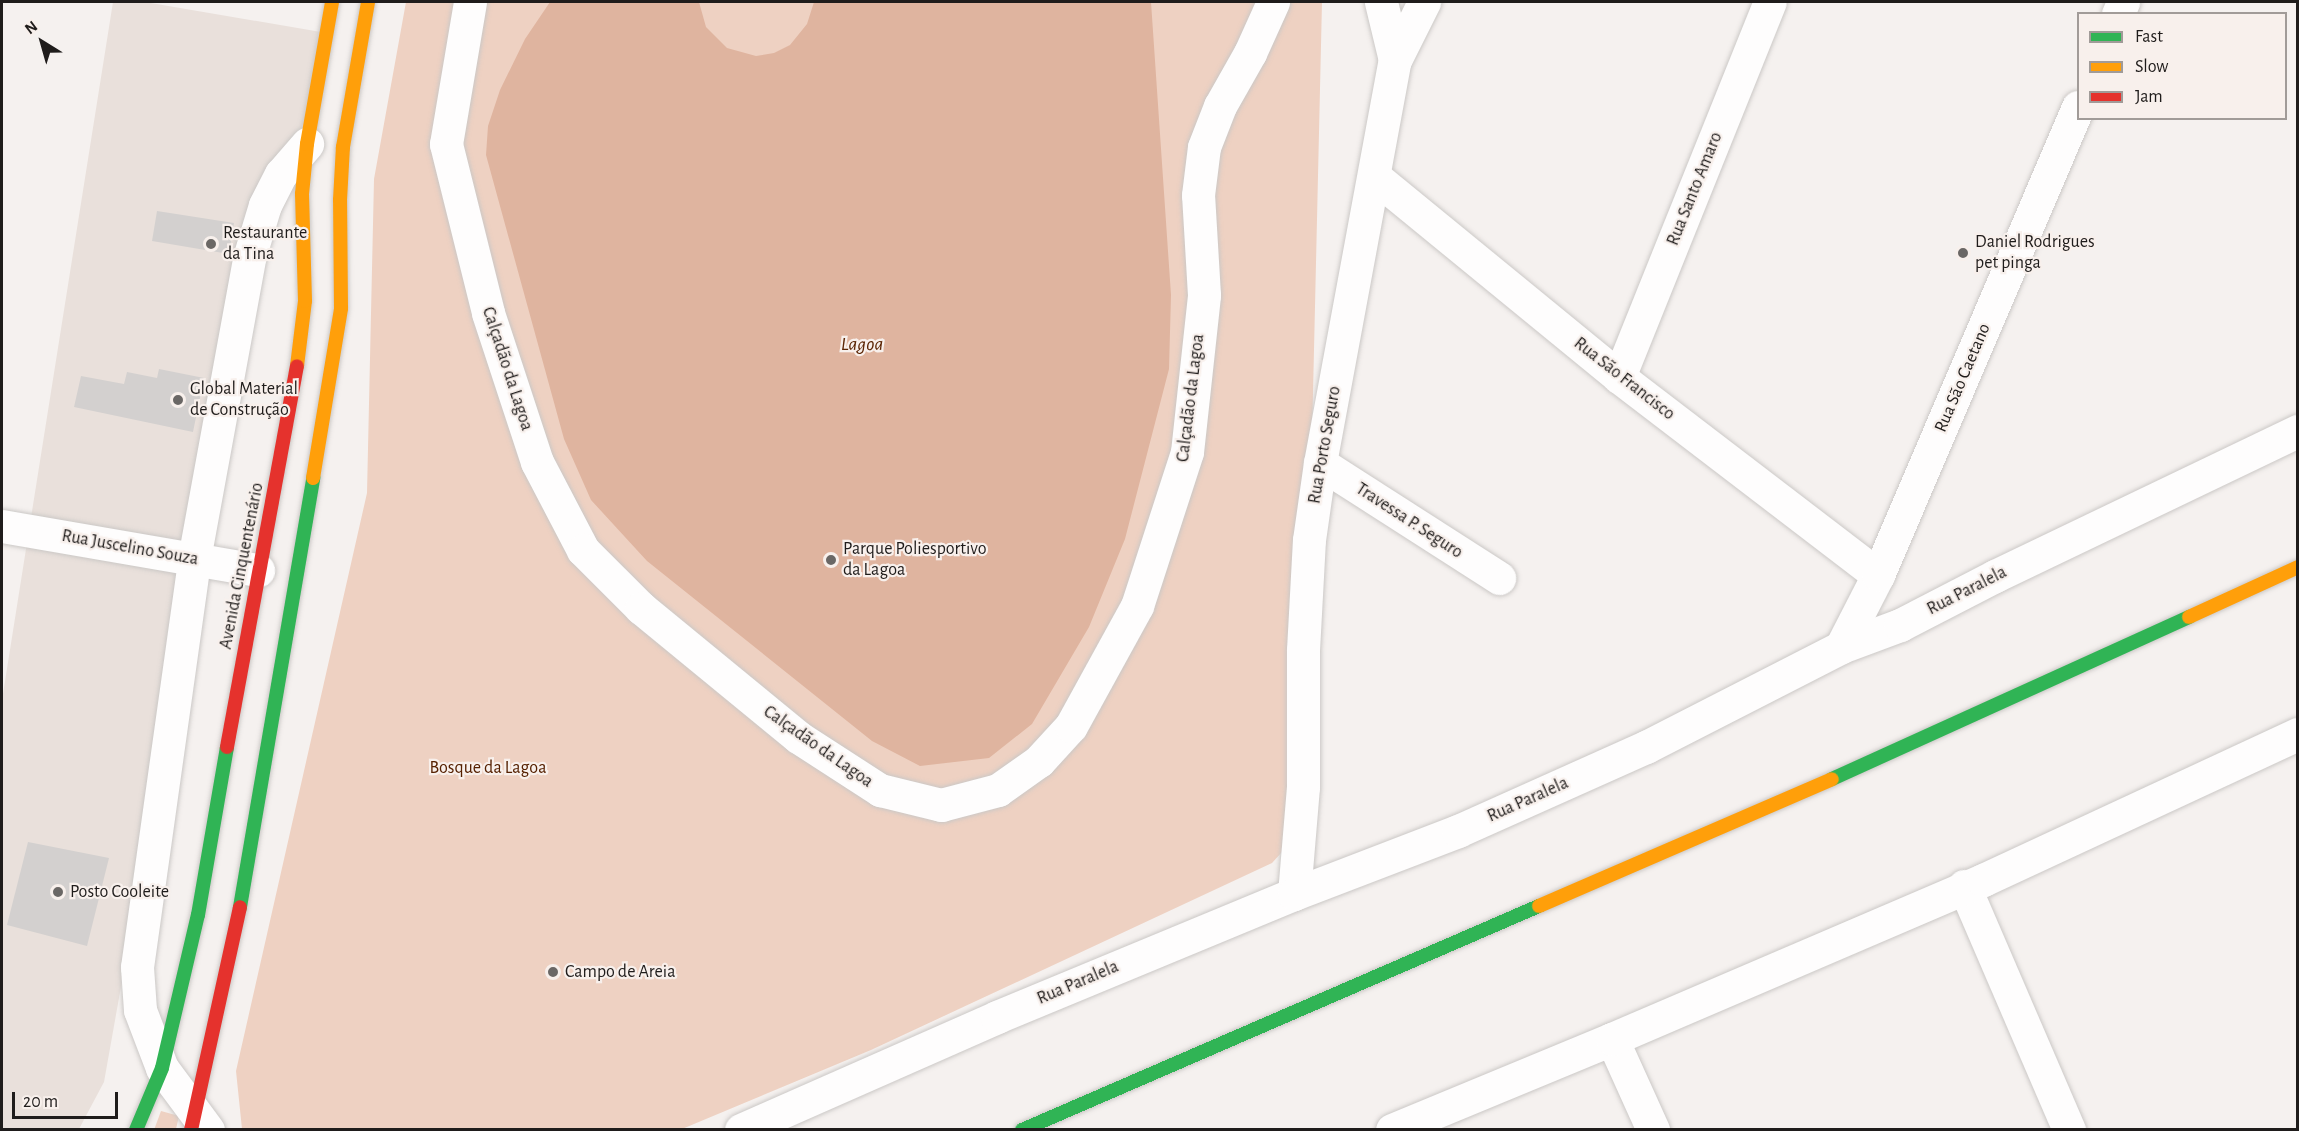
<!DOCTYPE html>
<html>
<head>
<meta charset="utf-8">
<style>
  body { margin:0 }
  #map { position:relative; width:2299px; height:1131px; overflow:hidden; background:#f5f1ef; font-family:"Alegreya Sans",sans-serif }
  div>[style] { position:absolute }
  .built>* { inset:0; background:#e9e0db }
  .green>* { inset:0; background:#eed1c2 }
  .water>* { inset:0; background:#dfb49f }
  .building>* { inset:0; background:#d3d0cf }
  .roads { filter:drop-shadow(0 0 2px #cbc8c6) drop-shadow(0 0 2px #cbc8c6) }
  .street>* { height:33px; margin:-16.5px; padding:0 16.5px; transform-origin:16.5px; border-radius:16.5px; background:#fefdfd }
  .fast>* { height:14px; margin:-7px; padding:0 7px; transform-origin:7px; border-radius:7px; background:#30b455 }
  .slow>* { height:14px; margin:-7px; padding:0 7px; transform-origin:7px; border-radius:7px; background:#ff9f0a }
  .jam>* { height:14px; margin:-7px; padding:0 7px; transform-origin:7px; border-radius:7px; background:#e5322d }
  .dots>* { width:16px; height:16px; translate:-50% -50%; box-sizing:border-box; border:3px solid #f8f0ec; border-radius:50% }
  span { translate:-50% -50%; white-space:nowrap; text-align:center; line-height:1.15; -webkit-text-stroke:4.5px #f8f0ec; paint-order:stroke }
  .street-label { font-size:18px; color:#1f1c1b }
  .poi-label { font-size:18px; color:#1f1c1b }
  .left { translate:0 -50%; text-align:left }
  .park-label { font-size:18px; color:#552000 }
  .water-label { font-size:20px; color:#5b2504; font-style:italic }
  .frame { position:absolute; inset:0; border:3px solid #1f1c1b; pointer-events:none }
  .legend { position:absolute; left:2077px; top:12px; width:210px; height:108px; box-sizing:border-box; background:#f8f0ec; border:2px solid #a19b98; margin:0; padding:8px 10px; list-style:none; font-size:18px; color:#1f1c1b }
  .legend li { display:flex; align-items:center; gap:12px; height:30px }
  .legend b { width:30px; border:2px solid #a19b98 }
  .north { position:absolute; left:12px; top:12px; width:60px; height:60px; -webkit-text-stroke:4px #f8f0ec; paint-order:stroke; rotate:323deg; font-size:16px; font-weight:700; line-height:24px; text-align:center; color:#1f1c1b }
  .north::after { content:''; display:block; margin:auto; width:21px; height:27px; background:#1f1c1b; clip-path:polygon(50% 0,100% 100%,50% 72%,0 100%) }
  .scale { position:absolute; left:12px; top:1092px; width:106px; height:27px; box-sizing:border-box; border:3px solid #1f1c1b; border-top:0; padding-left:8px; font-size:18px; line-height:21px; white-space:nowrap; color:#1f1c1b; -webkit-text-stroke:4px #f8f0ec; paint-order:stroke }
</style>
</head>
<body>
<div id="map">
  <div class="built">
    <div style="clip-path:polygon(113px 2px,145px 2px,321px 32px,308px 112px,246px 257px,196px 566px,104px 1082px,79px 1129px,2px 1130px,2px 700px)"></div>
  </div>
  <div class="green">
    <div style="clip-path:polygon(406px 2px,1322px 2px,1303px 829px,1272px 863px,871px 1050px,682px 1129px,242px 1129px,236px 1071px,367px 493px,374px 179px)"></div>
    <div style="clip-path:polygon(161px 1111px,179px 1116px,176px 1129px,154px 1130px)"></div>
  </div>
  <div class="water">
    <div style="clip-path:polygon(550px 2px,699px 2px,706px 27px,727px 48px,756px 56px,774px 53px,790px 45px,807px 24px,814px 2px,1151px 2px,1171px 295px,1169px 369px,1125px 539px,1089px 627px,1032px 724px,989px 758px,920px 766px,872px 741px,647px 561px,591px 500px,564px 439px,486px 155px,488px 126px,500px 90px,525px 39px)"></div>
  </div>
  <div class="building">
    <div style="clip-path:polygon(157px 211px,234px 223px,229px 254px,152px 241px)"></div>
    <div style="clip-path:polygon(159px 369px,204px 378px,193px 432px,74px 407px,81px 376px,124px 384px,127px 372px,157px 378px)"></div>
    <div style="clip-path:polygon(28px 842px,109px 858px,87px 946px,7px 925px)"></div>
  </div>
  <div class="roads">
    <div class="street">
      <div style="left:470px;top:2px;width:144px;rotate:99.6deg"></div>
      <div style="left:446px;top:144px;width:174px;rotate:76deg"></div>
      <div style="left:488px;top:313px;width:157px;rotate:71.8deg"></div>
      <div style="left:537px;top:462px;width:99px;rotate:62.4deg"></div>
      <div style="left:583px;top:550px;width:82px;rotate:45deg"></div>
      <div style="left:641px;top:608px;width:203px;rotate:39.4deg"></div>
      <div style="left:798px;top:737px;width:98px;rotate:32.9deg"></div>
      <div style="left:880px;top:790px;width:63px;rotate:13.8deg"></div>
      <div style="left:941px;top:805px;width:59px;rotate:-14.7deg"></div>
      <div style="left:998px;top:790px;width:50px;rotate:-35.3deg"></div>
      <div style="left:1039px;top:761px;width:47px;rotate:-47.6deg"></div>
      <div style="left:1071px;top:726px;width:137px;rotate:-61.2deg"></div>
      <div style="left:1137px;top:606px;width:162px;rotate:-72deg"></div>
      <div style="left:1187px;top:452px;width:158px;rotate:-83.8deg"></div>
      <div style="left:1204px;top:295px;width:100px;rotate:-93.4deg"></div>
      <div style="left:1198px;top:195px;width:48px;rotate:-82.9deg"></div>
      <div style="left:1204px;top:147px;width:44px;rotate:-68.7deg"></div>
      <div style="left:1220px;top:106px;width:61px;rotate:-60.5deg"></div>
      <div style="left:1250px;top:53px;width:56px;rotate:-65.7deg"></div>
      <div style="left:2118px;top:14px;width:13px;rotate:-67deg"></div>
      <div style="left:1395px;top:60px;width:65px;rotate:-63.4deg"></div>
      <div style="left:1375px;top:177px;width:315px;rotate:39.3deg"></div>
      <div style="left:1619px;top:377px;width:326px;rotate:37.4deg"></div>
      <div style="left:1619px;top:377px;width:404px;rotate:-68.1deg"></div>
      <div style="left:1320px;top:463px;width:213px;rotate:32.7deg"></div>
      <div style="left:2px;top:526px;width:260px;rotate:9.8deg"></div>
      <div style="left:1841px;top:647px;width:81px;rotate:-62.8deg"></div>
      <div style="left:1878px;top:575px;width:509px;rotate:-66.86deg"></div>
      <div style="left:1964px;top:886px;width:266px;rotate:66.7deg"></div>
      <div style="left:1294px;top:894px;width:107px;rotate:-85.2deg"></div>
      <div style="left:1303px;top:787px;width:137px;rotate:-90deg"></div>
      <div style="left:1303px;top:650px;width:110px;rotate:-86.9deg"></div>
      <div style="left:1309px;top:540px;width:78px;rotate:-81.9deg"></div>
      <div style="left:1320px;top:463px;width:410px;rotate:-79.5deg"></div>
      <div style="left:1395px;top:60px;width:60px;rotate:-103.6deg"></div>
      <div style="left:1612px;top:1039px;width:100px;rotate:65.7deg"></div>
      <div style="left:208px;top:1130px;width:77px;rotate:-126.6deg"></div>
      <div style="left:162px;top:1068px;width:62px;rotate:-110.8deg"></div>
      <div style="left:140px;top:1010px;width:43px;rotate:-94deg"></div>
      <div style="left:137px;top:967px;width:412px;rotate:-82deg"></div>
      <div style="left:194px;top:559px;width:306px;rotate:-79.6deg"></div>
      <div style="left:249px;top:258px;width:55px;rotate:-73.2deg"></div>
      <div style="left:265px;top:205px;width:35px;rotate:-63deg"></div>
      <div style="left:281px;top:174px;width:40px;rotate:-49deg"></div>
      <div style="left:741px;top:1130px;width:280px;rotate:-23.8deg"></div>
      <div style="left:997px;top:1017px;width:321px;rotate:-22.5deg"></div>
      <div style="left:1294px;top:894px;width:176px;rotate:-21deg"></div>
      <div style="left:1458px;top:831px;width:206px;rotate:-24.1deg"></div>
      <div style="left:1646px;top:747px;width:219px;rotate:-27.1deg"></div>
      <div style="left:1841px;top:647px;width:63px;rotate:-20.4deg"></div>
      <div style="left:1900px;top:625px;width:107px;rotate:-27.3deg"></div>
      <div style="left:1995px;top:576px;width:336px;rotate:-25.6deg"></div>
      <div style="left:1392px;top:1130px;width:238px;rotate:-22.5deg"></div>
      <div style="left:1612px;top:1039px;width:404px;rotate:-23.2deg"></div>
      <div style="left:1983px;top:880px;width:347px;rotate:-24.9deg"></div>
    </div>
    <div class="fast">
      <div style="left:1832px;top:779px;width:392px;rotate:-24.4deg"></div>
      <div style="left:240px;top:907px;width:435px;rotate:-80.3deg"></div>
      <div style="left:136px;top:1130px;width:67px;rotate:-67.2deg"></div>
      <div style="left:162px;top:1068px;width:157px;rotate:-76.8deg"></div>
      <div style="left:198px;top:915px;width:170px;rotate:-80.2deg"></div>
      <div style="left:1022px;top:1130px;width:563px;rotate:-23.43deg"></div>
    </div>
    <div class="slow">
      <div style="left:297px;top:366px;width:65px;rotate:-83deg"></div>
      <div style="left:305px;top:301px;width:107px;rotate:-91.6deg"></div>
      <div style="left:302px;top:194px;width:50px;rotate:-84.3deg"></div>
      <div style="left:307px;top:144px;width:144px;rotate:-80deg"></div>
      <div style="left:313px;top:478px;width:172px;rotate:-80.6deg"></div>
      <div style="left:341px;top:308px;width:108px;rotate:-90.5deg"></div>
      <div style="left:340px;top:200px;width:53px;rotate:-86.8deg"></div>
      <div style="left:343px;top:147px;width:147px;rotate:-80.2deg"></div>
      <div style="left:2189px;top:617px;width:120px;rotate:-24.6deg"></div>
      <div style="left:1539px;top:906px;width:319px;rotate:-23.4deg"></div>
    </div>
    <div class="jam">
      <div style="left:227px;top:747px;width:387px;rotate:-79.6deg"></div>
      <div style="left:191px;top:1130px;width:228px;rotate:-77.6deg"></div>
    </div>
  </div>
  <div class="dots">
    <div style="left:211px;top:244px;background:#6a6765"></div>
    <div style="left:1963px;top:253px;background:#6a6765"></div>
    <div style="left:178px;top:400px;background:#6a6765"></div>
    <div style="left:831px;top:560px;background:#6a6765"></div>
    <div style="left:58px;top:892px;background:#6a6765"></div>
    <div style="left:553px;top:972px;background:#6a6765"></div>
  </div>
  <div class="street-label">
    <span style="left:1695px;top:189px;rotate:-68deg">Rua Santo Amaro</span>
    <span style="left:507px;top:369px;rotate:72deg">Calçadão da Lagoa</span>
    <span style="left:1963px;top:378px;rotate:-67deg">Rua São Caetano</span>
    <span style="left:1624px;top:379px;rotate:38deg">Rua São Francisco</span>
    <span style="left:1191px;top:398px;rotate:-83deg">Calçadão da Lagoa</span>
    <span style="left:1325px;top:445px;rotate:-80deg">Rua Porto Seguro</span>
    <span style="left:1409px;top:521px;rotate:33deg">Travessa P. Seguro</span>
    <span style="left:130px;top:548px;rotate:10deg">Rua Juscelino Souza</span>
    <span style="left:242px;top:566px;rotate:-79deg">Avenida Cinquentenário</span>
    <span style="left:1967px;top:591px;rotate:-27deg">Rua Paralela</span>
    <span style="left:818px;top:747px;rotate:35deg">Calçadão da Lagoa</span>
    <span style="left:1528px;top:800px;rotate:-24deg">Rua Paralela</span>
    <span style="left:1078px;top:983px;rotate:-23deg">Rua Paralela</span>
  </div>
  <div class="poi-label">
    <span class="left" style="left:223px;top:244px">Restaurante<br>da Tina</span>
    <span class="left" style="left:1975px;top:253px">Daniel Rodrigues<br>pet pinga</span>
    <span class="left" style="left:190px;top:400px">Global Material<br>de Construção</span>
    <span class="left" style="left:843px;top:560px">Parque Poliesportivo<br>da Lagoa</span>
    <span class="left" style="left:70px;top:892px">Posto Cooleite</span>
    <span class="left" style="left:565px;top:972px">Campo de Areia</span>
  </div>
  <div class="park-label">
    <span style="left:488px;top:768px">Bosque da Lagoa</span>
  </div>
  <div class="water-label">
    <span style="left:862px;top:344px">Lagoa</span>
  </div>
  <div class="frame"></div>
  <ul class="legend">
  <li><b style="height:8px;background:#30b455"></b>Fast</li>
  <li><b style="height:8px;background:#ff9f0a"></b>Slow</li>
  <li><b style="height:8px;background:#e5322d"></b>Jam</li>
  </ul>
  <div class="north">N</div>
  <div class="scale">20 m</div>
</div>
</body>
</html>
